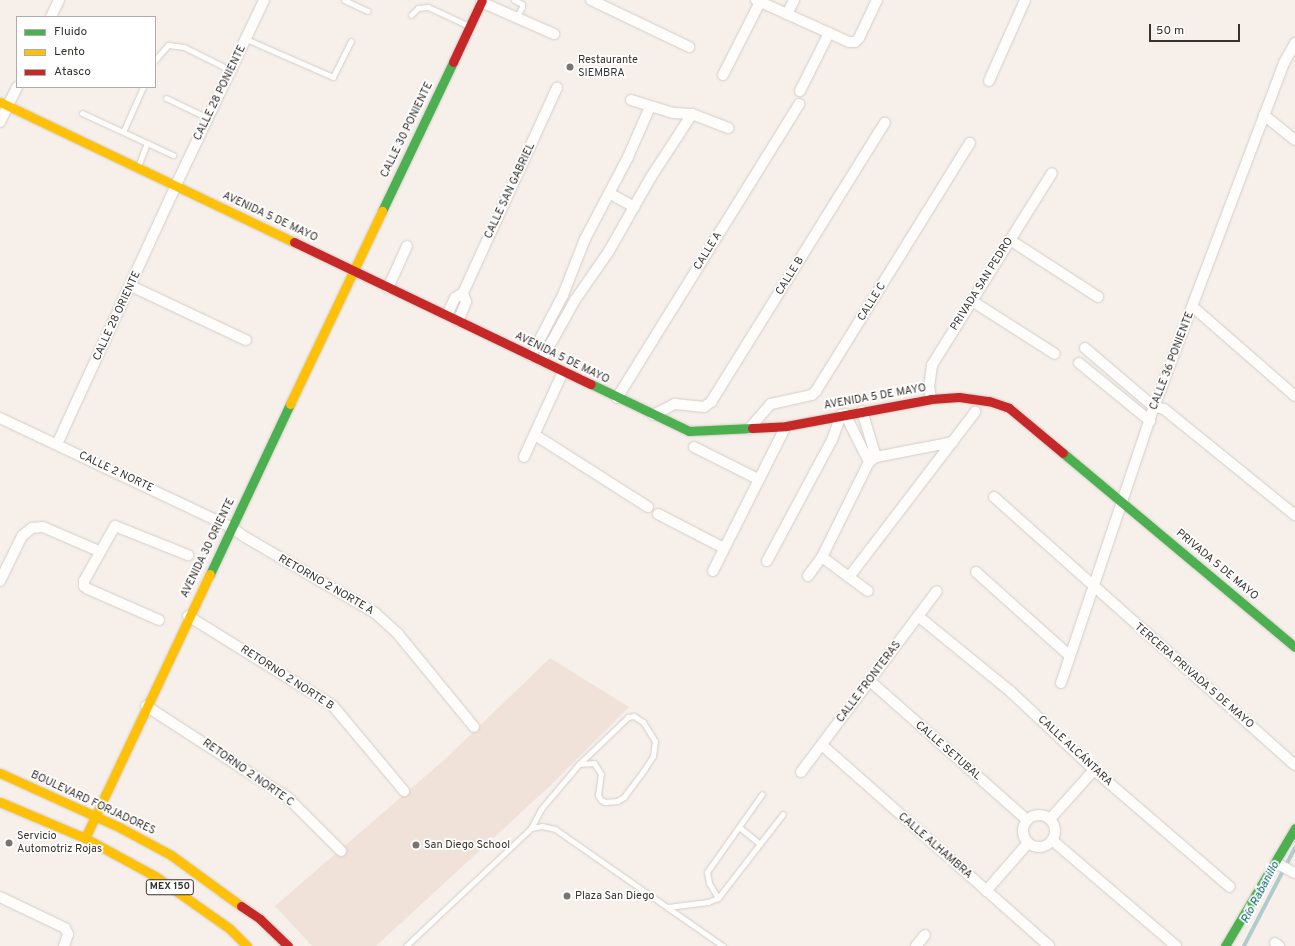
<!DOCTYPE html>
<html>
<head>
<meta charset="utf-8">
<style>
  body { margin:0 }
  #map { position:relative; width:1295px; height:946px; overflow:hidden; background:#f7f0ea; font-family:Overpass,sans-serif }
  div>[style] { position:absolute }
  .education>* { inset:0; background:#f0e2d8 }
  .stream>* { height:3.5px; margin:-1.75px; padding:0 1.75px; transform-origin:1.75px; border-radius:1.75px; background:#b0cbcc }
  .roads { filter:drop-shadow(0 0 1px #d2cdc8) drop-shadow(0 0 1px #d2cdc8) }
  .lane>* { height:5px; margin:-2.5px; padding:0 2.5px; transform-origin:2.5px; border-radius:2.5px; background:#fefdfc }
  .street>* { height:10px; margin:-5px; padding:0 5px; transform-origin:5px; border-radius:5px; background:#fefdfc }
  .street>.ring { margin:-5px; padding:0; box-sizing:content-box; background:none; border:10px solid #fefdfc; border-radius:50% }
  .fast>* { height:9px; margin:-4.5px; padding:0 4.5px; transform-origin:4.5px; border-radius:4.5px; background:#4caf50 }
  .slow>* { height:9px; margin:-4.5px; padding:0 4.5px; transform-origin:4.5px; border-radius:4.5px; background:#ffc107 }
  .jam>* { height:9px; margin:-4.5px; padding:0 4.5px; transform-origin:4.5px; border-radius:4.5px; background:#c62828 }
  .dots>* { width:11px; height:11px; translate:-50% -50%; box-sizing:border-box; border:2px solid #fff; border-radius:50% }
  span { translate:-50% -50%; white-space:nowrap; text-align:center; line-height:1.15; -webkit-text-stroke:3.5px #fff; paint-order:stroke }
  .shield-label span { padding:1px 3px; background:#fff; border:1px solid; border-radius:3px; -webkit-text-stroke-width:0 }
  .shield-label { font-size:10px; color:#37322e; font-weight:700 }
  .poi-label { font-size:11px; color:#37322e }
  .left { translate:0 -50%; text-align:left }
  .street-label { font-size:11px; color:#37322e }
  .water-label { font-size:12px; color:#076168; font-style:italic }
  .legend { position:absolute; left:16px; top:16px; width:140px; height:72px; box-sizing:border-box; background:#fff; border:1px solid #afadab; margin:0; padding:5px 7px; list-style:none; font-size:12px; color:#37322e }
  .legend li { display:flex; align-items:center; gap:8px; height:20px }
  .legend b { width:20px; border:1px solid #afadab }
  .scale { position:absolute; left:1149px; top:24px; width:91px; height:18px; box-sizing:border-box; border:2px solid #37322e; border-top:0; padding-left:5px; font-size:12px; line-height:14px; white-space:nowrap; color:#37322e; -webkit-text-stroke:3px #fff; paint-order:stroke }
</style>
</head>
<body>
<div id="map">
  <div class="education">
    <div style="clip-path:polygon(550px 658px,629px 707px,552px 784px,376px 946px,312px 946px,275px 906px,444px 760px)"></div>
  </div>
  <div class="stream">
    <div style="left:1244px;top:946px;width:110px;rotate:-62.5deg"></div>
  </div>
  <div class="roads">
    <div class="lane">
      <div style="left:344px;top:0;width:26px;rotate:25deg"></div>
      <div style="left:514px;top:0;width:9px;rotate:27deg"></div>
      <div style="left:522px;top:4px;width:3px;rotate:90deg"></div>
      <div style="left:522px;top:7px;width:13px;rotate:119deg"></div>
      <div style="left:411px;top:15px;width:10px;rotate:-45deg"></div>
      <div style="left:418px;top:8px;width:10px;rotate:-6deg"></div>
      <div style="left:428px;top:7px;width:45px;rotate:24.9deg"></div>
      <div style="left:246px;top:39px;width:95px;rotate:23.6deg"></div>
      <div style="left:333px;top:77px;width:40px;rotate:-63.4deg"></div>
      <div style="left:155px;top:60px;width:20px;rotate:-49deg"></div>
      <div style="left:168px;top:45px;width:16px;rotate:7deg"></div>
      <div style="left:184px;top:47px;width:51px;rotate:26.6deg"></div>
      <div style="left:166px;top:98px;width:47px;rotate:25.5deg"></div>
      <div style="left:82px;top:113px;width:72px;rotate:24.8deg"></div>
      <div style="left:147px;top:143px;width:26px;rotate:111deg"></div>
      <div style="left:123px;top:132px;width:49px;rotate:-66deg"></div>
      <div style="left:147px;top:143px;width:29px;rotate:25deg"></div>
      <div style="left:739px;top:827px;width:27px;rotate:39deg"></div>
      <div style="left:531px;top:828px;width:21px;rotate:-62deg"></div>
      <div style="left:541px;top:809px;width:59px;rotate:-49.8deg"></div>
      <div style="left:579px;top:764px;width:68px;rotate:-43.8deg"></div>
      <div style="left:628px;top:717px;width:6px;rotate:-9deg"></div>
      <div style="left:634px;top:716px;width:11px;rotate:34deg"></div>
      <div style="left:643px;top:722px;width:22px;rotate:58deg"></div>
      <div style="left:655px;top:741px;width:15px;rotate:98deg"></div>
      <div style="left:653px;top:756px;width:17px;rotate:123deg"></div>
      <div style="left:644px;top:770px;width:34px;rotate:127deg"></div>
      <div style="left:624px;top:797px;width:8px;rotate:150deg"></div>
      <div style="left:617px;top:801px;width:12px;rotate:175deg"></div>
      <div style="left:605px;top:802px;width:4px;rotate:-153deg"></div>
      <div style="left:601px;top:800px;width:6px;rotate:-121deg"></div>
      <div style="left:598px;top:795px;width:21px;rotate:-82deg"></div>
      <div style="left:601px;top:774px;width:13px;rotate:-122deg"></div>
      <div style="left:594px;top:763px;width:15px;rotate:176deg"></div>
      <div style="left:718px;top:898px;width:17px;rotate:-121deg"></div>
      <div style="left:709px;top:883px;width:11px;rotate:-100deg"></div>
      <div style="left:707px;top:872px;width:95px;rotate:-54.8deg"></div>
      <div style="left:668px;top:907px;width:40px;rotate:-7.1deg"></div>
      <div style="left:708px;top:902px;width:11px;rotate:-22deg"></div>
      <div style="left:718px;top:898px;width:106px;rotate:-52.3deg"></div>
      <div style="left:406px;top:946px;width:172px;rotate:-43.3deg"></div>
      <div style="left:531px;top:828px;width:11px;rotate:-10deg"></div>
      <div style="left:542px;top:826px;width:13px;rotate:13deg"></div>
      <div style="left:555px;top:829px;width:205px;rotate:34.9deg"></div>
    </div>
    <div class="street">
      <div style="left:591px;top:0;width:109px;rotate:25.6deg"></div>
      <div style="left:756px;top:0;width:102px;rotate:24.3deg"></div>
      <div style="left:849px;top:42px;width:6px"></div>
      <div style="left:855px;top:42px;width:6px;rotate:-45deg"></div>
      <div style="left:859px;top:38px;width:42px;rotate:-64.7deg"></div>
      <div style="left:481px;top:2px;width:80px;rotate:23.7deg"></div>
      <div style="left:787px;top:14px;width:16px;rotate:-63deg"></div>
      <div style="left:51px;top:17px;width:19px;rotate:-65deg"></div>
      <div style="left:723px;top:75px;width:82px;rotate:-63.1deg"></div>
      <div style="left:989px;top:81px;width:89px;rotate:-66deg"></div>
      <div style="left:800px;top:91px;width:65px;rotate:-63.4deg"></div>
      <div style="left:631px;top:100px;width:44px;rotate:17.2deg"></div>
      <div style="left:673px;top:113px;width:19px;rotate:3deg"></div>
      <div style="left:692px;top:114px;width:39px;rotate:21deg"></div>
      <div style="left:1264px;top:115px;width:40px;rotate:39deg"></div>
      <div style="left:0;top:122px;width:39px;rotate:-64deg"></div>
      <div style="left:609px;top:193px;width:29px;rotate:29deg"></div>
      <div style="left:1010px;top:240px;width:105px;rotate:32.9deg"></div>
      <div style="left:131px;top:286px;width:127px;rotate:25.2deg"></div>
      <div style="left:388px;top:288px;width:46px;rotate:-65.7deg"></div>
      <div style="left:972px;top:301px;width:98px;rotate:32.6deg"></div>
      <div style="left:1193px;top:307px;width:135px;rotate:41.1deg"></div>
      <div style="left:447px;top:315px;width:19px;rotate:-65deg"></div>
      <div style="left:455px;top:298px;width:9px;rotate:-32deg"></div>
      <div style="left:463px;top:293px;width:226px;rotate:-65.4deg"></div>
      <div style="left:458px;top:321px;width:21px;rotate:-67deg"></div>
      <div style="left:466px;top:302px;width:9px;rotate:-108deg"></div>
      <div style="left:1085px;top:348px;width:91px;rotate:40.5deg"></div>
      <div style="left:1154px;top:407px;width:10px;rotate:11deg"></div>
      <div style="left:1164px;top:409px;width:169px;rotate:39deg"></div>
      <div style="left:531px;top:356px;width:69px;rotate:-62.3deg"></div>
      <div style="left:563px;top:295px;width:60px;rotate:-68.6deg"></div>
      <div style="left:585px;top:239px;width:93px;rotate:-62.3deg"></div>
      <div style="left:628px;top:157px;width:55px;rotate:-66.3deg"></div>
      <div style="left:541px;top:361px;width:70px;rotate:-60.9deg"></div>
      <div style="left:575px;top:300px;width:60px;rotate:-55.2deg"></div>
      <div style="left:609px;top:251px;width:85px;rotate:-60.4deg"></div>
      <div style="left:651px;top:177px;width:75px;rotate:-56.9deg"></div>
      <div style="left:1079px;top:363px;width:92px;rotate:39.2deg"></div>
      <div style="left:617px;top:398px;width:346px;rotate:-58.2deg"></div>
      <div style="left:931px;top:399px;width:12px;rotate:-99deg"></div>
      <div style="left:929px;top:387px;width:22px;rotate:-82deg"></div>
      <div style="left:932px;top:365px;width:226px;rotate:-58deg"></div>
      <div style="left:862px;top:411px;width:48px;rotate:73.1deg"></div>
      <div style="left:845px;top:414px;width:54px;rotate:63.4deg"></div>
      <div style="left:653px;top:415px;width:25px;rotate:-27deg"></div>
      <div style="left:675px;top:404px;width:29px;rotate:6deg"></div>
      <div style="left:704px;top:407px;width:9px;rotate:-36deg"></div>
      <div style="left:711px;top:402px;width:329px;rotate:-58.1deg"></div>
      <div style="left:0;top:418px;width:255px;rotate:25.3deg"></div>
      <div style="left:231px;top:527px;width:17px;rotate:36deg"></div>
      <div style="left:245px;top:537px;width:151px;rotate:30.3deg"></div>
      <div style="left:375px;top:613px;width:31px;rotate:42deg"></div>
      <div style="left:398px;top:634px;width:120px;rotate:50.7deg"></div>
      <div style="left:749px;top:429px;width:33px;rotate:-49deg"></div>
      <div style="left:771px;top:404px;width:42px;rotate:-12.4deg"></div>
      <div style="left:812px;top:395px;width:6px;rotate:-45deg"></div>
      <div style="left:816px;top:391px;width:292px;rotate:-58.2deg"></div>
      <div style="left:535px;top:435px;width:134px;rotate:32.5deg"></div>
      <div style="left:57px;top:444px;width:283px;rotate:-65.3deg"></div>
      <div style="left:175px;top:187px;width:207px;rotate:-64.5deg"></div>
      <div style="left:694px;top:447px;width:72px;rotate:26.6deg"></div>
      <div style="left:524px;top:457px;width:94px;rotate:-65.4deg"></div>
      <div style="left:994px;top:497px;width:403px;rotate:41.7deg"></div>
      <div style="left:658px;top:514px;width:74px;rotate:27.3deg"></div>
      <div style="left:822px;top:557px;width:57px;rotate:36.5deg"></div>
      <div style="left:767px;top:561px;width:137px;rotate:-61.8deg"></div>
      <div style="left:832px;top:440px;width:27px;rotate:-70deg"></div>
      <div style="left:713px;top:571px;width:162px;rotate:-63.3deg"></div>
      <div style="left:976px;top:572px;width:126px;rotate:41.8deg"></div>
      <div style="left:808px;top:576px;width:24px;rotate:-54deg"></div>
      <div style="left:822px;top:557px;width:106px;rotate:-63.7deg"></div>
      <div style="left:869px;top:462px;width:9px;rotate:-36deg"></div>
      <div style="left:876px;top:457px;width:78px;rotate:-11deg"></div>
      <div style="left:849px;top:577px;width:208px;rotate:-52.6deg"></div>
      <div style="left:0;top:581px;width:50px;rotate:-63.9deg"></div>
      <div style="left:22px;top:536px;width:13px;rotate:-39deg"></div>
      <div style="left:32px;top:528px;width:11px;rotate:-5deg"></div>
      <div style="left:43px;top:527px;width:61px;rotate:23.2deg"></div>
      <div style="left:188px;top:616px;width:171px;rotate:31.8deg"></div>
      <div style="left:333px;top:706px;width:111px;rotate:50.1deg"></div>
      <div style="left:918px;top:616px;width:119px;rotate:39.2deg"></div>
      <div style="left:1010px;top:691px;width:115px;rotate:43.2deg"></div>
      <div style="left:1094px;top:770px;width:179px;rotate:40.7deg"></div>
      <div style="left:159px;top:620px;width:77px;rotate:-156.4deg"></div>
      <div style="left:88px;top:589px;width:5px;rotate:-143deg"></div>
      <div style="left:84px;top:586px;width:5px;rotate:-90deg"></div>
      <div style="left:84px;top:581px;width:63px;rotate:-60.6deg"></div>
      <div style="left:115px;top:526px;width:79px;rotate:21.7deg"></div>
      <div style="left:870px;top:681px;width:210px;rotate:41.5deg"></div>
      <div style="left:1061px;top:683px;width:291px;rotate:-71.4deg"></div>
      <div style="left:1154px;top:407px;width:368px;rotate:-69.3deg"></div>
      <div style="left:1284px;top:63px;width:23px;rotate:-61deg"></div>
      <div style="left:146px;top:706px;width:169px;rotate:32.9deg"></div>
      <div style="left:288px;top:798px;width:75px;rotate:45deg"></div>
      <div style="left:822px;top:745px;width:303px;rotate:41.5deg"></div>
      <div style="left:801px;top:772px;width:226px;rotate:-53.1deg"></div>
      <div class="ring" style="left:1023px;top:815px;width:22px;height:22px"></div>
      <div style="left:1050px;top:819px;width:66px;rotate:-48.1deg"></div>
      <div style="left:1052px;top:840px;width:163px;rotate:40.5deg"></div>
      <div style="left:1276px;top:863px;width:21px;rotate:28deg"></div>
      <div style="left:986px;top:891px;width:64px;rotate:-48.8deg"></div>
      <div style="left:0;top:897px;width:72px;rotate:25.5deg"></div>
      <div style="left:65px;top:928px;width:7px;rotate:63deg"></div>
      <div style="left:68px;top:934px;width:13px;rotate:108deg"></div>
      <div style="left:1275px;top:943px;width:5px;rotate:37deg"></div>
      <div style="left:916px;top:946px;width:14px;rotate:-51deg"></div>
    </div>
    <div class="fast">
      <div style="left:382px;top:211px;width:165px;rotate:-64.5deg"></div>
      <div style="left:591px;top:384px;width:109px;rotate:25.6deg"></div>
      <div style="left:689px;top:431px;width:63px;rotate:-2.7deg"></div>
      <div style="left:1063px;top:453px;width:302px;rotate:39.9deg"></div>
      <div style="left:210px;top:574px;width:188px;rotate:-64.8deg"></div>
      <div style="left:1225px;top:946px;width:137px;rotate:-59.3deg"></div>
    </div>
    <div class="slow">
      <div style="left:0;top:102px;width:326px;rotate:25.5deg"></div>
      <div style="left:290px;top:404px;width:214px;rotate:-64.5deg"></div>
      <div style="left:0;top:773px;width:131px;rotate:24.4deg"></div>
      <div style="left:119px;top:827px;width:59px;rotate:28.3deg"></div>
      <div style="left:171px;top:855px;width:87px;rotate:36.1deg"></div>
      <div style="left:0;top:802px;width:92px;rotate:23deg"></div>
      <div style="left:85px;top:838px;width:80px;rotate:28.5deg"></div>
      <div style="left:155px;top:876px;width:92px;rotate:35.2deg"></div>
      <div style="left:230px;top:929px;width:24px;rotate:45deg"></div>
      <div style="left:85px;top:838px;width:292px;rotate:-64.7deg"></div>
    </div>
    <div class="jam">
      <div style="left:453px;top:62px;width:68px;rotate:-64.9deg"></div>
      <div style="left:294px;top:242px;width:329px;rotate:25.6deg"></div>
      <div style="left:752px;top:428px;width:34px;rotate:-3deg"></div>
      <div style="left:786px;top:426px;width:147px;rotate:-10.5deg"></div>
      <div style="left:931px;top:399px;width:28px;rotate:-4deg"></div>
      <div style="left:959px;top:397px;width:30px;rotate:8deg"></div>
      <div style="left:989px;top:401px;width:21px;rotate:19deg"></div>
      <div style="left:1009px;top:408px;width:70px;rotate:39.8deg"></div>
      <div style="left:241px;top:906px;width:23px;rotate:34deg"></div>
      <div style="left:260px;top:919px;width:39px;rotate:44deg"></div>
    </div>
  </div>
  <div class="dots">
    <div style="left:570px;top:67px;background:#7a7470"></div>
    <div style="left:9px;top:843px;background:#7a7470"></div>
    <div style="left:416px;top:845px;background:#7a7470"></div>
    <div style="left:567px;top:896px;background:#7a7470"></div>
  </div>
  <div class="shield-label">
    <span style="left:170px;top:887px">MEX 150</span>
  </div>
  <div class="poi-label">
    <span class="left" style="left:578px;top:67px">Restaurante<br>SIEMBRA</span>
    <span class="left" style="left:17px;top:843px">Servicio<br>Automotriz Rojas</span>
    <span class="left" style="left:424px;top:845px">San Diego School</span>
    <span class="left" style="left:575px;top:896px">Plaza San Diego</span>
  </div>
  <div class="street-label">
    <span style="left:220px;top:93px;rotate:-64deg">CALLE 28 PONIENTE</span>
    <span style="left:407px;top:130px;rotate:-64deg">CALLE 30 PONIENTE</span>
    <span style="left:510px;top:191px;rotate:-65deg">CALLE SAN GABRIEL</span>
    <span style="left:270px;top:217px;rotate:25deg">AVENIDA 5 DE MAYO</span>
    <span style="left:708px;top:251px;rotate:-58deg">CALLE A</span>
    <span style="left:790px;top:276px;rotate:-58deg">CALLE B</span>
    <span style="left:982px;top:284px;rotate:-58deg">PRIVADA SAN PEDRO</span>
    <span style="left:872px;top:302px;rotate:-58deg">CALLE C</span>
    <span style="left:117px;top:316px;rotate:-65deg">CALLE 28 ORIENTE</span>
    <span style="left:562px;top:358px;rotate:26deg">AVENIDA 5 DE MAYO</span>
    <span style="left:1172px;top:361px;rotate:-69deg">CALLE 36 PONIENTE</span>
    <span style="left:875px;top:397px;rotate:-10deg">AVENIDA 5 DE MAYO</span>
    <span style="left:116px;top:472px;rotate:25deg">CALLE 2 NORTE</span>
    <span style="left:208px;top:548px;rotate:-64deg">AVENIDA 30 ORIENTE</span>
    <span style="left:1217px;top:565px;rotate:40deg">PRIVADA 5 DE MAYO</span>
    <span style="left:326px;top:585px;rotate:30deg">RETORNO 2 NORTE A</span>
    <span style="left:1194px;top:676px;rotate:41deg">TERCERA PRIVADA 5 DE MAYO</span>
    <span style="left:287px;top:678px;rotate:33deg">RETORNO 2 NORTE B</span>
    <span style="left:869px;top:682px;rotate:-53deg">CALLE FRONTERAS</span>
    <span style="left:948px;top:751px;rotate:41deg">CALLE SETUBAL</span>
    <span style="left:1075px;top:751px;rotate:43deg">CALLE ALCÁNTARA</span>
    <span style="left:248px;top:773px;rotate:35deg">RETORNO 2 NORTE C</span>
    <span style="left:93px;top:803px;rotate:25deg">BOULEVARD FORJADORES</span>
    <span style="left:935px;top:846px;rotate:41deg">CALLE ALHAMBRA</span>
  </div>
  <div class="water-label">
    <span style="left:1261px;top:893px;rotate:-62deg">Río Rabanillo</span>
  </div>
  <ul class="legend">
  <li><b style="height:5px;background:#4caf50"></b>Fluido</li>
  <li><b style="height:5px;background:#ffc107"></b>Lento</li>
  <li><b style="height:5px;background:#c62828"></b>Atasco</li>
  </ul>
  <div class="scale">50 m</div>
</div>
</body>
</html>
